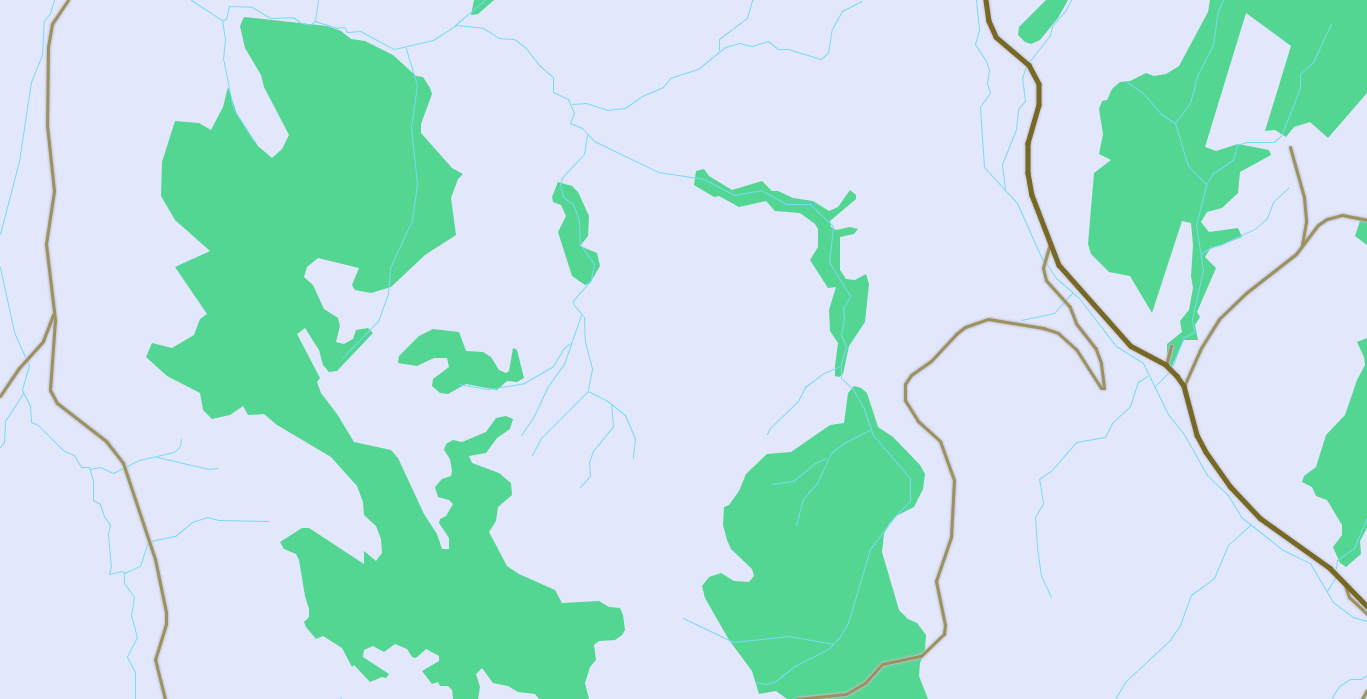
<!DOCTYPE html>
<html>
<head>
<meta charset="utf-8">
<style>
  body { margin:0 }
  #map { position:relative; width:1367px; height:699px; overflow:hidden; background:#e3e7fc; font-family:"Sofia Sans Condensed",sans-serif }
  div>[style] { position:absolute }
  .green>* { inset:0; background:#53d692 }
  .stream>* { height:1px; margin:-0.5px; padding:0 0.5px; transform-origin:0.5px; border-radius:0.5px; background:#78daf5 }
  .roads { filter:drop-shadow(0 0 1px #bec1d6) drop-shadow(0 0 1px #bec1d6) }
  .street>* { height:3px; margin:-1.5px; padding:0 1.5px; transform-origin:1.5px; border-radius:1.5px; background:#9e925c }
  .secondary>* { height:4.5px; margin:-2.25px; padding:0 2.25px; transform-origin:2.25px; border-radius:2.25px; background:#776822 }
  span { translate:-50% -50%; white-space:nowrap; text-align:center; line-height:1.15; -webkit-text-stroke:4px #f5f5f5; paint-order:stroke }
</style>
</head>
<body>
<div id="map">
  <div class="green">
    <div style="clip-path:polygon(474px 0,494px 0,478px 14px,471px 15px)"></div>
    <div style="clip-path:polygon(1046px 0,1068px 0,1058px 18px,1040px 40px,1031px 44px,1025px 42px,1018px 35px,1019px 27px)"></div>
    <div style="clip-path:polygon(1210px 0,1367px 0,1367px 93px,1328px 138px,1310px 122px,1294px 127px,1286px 137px,1275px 130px,1265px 131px,1291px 46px,1246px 13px,1205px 147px,1216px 151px,1238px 144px,1269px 150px,1271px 155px,1240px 172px,1238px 193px,1222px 208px,1207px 212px,1201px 222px,1209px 232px,1238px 228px,1242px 237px,1210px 249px,1205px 257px,1216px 268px,1197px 312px,1200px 317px,1195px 325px,1198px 340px,1184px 340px,1171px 368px,1167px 365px,1167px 344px,1182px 332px,1180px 321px,1189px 310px,1193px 288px,1191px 276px,1193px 245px,1191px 223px,1182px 221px,1152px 313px,1130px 276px,1109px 272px,1091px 254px,1088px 244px,1094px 173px,1111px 160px,1099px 154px,1103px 134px,1099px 109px,1102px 101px,1107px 100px,1112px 89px,1120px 82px,1130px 81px,1146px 73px,1154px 76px,1166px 74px,1179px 66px,1208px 12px)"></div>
    <div style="clip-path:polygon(244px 17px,327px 26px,341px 31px,351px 39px,365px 41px,393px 55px,416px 76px,423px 77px,430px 88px,432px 94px,421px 124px,421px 133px,452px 168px,463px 174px,458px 179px,451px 198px,456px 235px,425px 255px,391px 287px,371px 293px,355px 290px,352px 285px,359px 268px,318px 258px,307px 267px,304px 277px,313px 285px,324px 309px,338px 318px,340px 326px,336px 342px,344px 344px,353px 339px,356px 330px,368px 328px,373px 333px,337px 371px,329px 372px,323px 365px,319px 350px,305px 328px,297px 334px,320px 378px,317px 382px,321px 393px,337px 414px,354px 442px,391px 450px,398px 458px,424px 514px,437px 534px,442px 549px,449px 549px,449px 538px,439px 523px,440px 519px,446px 516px,453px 504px,449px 500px,438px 497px,435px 487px,442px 479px,451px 476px,452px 471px,450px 459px,444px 450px,446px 444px,453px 440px,462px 442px,486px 432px,496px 418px,506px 416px,513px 419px,510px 429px,497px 438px,486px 453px,469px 456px,472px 463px,499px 473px,511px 483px,512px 495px,498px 507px,496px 521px,489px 532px,507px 566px,519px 574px,555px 590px,562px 603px,599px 601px,609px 607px,620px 608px,623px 615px,625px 630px,622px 635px,615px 640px,599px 641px,594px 645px,596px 660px,590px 667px,585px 683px,589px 699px,539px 699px,535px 694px,518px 692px,508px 686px,493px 683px,482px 668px,476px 674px,480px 687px,478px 699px,453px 699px,452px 690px,448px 686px,440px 686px,438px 682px,432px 684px,422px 671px,439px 661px,439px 656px,426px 649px,416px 658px,412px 657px,407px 649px,395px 644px,384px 652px,373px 646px,364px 650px,363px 657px,389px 674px,386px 678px,382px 677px,370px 682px,354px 665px,352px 667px,342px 648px,323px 636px,316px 639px,306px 627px,304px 622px,309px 617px,309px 609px,305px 596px,299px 560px,296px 554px,284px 549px,280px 542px,302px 528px,309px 528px,364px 564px,364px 551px,376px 561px,382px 553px,381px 539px,376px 526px,364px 515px,363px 502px,357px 486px,331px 457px,277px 425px,264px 414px,248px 415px,243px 406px,230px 415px,212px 419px,203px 410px,200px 393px,167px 376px,146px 357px,152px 343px,172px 348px,194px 335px,200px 319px,207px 314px,175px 267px,210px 251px,175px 220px,161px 196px,162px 162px,175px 121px,199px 123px,211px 130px,223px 107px,228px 87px,237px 114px,258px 146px,272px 158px,282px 149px,289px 135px,264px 87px,261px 75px,245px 48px,240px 26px)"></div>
    <div style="clip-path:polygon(704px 169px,709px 176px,732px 190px,762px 181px,772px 191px,778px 191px,793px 198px,813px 201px,829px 211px,838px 207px,850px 190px,856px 195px,856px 199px,830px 221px,831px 227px,836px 230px,850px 227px,858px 229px,854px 234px,840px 237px,840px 270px,846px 279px,855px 280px,866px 274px,869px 284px,865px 322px,849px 346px,843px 374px,839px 377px,835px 376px,835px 366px,838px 343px,830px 331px,829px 310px,836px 287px,828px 288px,810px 260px,818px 247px,818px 229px,815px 224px,800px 213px,775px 211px,766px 201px,739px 207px,719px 196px,714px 197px,694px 185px,696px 171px)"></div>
    <div style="clip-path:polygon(558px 182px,572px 186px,578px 192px,589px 216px,588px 236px,580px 246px,597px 253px,600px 266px,590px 283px,585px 285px,572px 276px,558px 232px,566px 216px,561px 205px,553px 202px,552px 197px)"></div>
    <div style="clip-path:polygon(1361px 218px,1367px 222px,1367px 245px,1355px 236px)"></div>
    <div style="clip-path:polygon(433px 329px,459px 332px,466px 351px,483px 352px,491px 357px,499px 370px,506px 373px,509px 371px,513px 348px,517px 350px,524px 378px,517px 382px,507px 381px,497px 390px,466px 384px,448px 394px,440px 393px,432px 386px,433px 379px,449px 367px,447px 358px,434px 358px,417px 366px,398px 363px,399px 356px,419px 336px)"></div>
    <div style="clip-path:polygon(1367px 338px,1367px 528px,1360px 541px,1361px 554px,1346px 567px,1340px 563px,1333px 547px,1342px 535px,1342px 525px,1327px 500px,1316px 496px,1312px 487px,1302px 482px,1304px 476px,1316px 467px,1326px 435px,1345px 415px,1357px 380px,1365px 365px,1364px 357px,1357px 342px)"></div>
    <div style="clip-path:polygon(854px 386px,861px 388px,867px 393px,878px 427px,893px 437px,920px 465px,925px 474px,923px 489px,914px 507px,896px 516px,889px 524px,884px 534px,882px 552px,899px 610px,908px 619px,917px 623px,926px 635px,925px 651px,920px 663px,919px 676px,928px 699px,787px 699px,776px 691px,759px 694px,752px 671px,729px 640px,705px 598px,702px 586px,709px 577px,721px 573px,734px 581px,749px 582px,754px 576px,752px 569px,731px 549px,727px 540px,723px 525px,724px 507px,729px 505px,739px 491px,746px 474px,767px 454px,791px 452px,830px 425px,844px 423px,848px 393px)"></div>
  </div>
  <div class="stream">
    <div style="left:191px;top:0;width:37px;rotate:33deg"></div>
    <div style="left:222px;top:20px;width:4px;rotate:-14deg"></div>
    <div style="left:226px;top:19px;width:13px;rotate:-77deg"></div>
    <div style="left:229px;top:6px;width:23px;rotate:2deg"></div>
    <div style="left:252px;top:7px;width:21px;rotate:31deg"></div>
    <div style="left:270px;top:18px;width:23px;rotate:-2deg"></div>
    <div style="left:293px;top:17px;width:10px;rotate:37deg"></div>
    <div style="left:301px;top:23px;width:9px;rotate:13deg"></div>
    <div style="left:310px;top:25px;width:6px;rotate:-39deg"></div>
    <div style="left:315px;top:21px;width:21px;rotate:-82deg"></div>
    <div style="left:976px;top:0;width:30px;rotate:84deg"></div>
    <div style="left:979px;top:30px;width:15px;rotate:106deg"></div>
    <div style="left:975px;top:44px;width:20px;rotate:57deg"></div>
    <div style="left:986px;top:61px;width:9px;rotate:72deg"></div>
    <div style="left:989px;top:70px;width:13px;rotate:99deg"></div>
    <div style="left:987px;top:83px;width:10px;rotate:73deg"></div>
    <div style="left:990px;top:93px;width:17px;rotate:126deg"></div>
    <div style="left:980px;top:107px;width:60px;rotate:86.2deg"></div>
    <div style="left:984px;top:167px;width:49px;rotate:47.5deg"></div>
    <div style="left:1017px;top:203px;width:64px;rotate:65.9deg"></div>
    <div style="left:222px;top:20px;width:20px;rotate:81deg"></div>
    <div style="left:225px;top:40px;width:18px;rotate:96deg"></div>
    <div style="left:223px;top:58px;width:51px;rotate:78.7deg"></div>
    <div style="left:233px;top:108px;width:38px;rotate:58deg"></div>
    <div style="left:315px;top:21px;width:22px;rotate:18deg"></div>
    <div style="left:336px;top:28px;width:8px;rotate:-7deg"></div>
    <div style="left:344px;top:27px;width:6px;rotate:59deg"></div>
    <div style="left:347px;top:32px;width:13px;rotate:-4deg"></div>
    <div style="left:360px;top:31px;width:38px;rotate:28deg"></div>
    <div style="left:394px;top:49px;width:40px;rotate:-13deg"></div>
    <div style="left:433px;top:40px;width:27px;rotate:-33deg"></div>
    <div style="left:456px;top:25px;width:27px;rotate:6deg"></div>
    <div style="left:483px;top:28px;width:19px;rotate:32deg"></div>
    <div style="left:499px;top:38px;width:15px;rotate:4deg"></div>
    <div style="left:514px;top:39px;width:14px;rotate:36deg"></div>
    <div style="left:525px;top:47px;width:23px;rotate:52deg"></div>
    <div style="left:539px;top:65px;width:18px;rotate:41deg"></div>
    <div style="left:553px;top:77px;width:15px;rotate:90deg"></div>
    <div style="left:553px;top:92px;width:17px;rotate:25deg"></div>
    <div style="left:568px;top:99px;width:15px;rotate:67deg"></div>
    <div style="left:574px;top:113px;width:11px;rotate:112deg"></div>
    <div style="left:570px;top:123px;width:13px;rotate:23deg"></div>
    <div style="left:582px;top:128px;width:18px;rotate:47deg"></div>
    <div style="left:594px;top:141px;width:71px;rotate:25.8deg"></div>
    <div style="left:658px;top:172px;width:47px;rotate:8.7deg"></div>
    <div style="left:704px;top:179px;width:34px;rotate:28deg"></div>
    <div style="left:734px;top:195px;width:27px;rotate:-10deg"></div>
    <div style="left:761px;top:190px;width:29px;rotate:29deg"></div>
    <div style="left:786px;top:204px;width:24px"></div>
    <div style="left:810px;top:204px;width:32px;rotate:44deg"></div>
    <div style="left:833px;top:226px;width:36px;rotate:96deg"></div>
    <div style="left:829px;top:262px;width:40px;rotate:58deg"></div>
    <div style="left:850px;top:296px;width:14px;rotate:120deg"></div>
    <div style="left:843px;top:308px;width:12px;rotate:85deg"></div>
    <div style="left:844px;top:320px;width:14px;rotate:102deg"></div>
    <div style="left:841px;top:334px;width:14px;rotate:69deg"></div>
    <div style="left:846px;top:347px;width:17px;rotate:107deg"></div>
    <div style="left:841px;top:363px;width:15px;rotate:90deg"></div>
    <div style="left:841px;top:378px;width:16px;rotate:43deg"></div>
    <div style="left:853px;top:389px;width:23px;rotate:61deg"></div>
    <div style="left:864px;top:409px;width:28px;rotate:71deg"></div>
    <div style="left:873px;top:435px;width:57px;rotate:49.3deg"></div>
    <div style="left:910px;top:478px;width:23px;rotate:90deg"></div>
    <div style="left:910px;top:501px;width:20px;rotate:135deg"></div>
    <div style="left:896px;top:515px;width:43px;rotate:127.4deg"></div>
    <div style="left:870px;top:549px;width:77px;rotate:106.6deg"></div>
    <div style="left:848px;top:623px;width:19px;rotate:122deg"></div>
    <div style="left:838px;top:639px;width:14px;rotate:135deg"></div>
    <div style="left:828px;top:649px;width:36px;rotate:153deg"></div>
    <div style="left:796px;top:665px;width:28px;rotate:142deg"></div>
    <div style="left:774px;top:682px;width:7px;rotate:164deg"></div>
    <div style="left:767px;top:684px;width:12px;rotate:-171deg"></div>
    <div style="left:455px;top:25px;width:39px;rotate:-40deg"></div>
    <div style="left:719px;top:50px;width:11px;rotate:-90deg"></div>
    <div style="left:719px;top:39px;width:35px;rotate:-37deg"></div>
    <div style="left:747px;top:18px;width:19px;rotate:-74deg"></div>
    <div style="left:1029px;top:62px;width:34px;rotate:-52deg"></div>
    <div style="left:1050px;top:35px;width:9px;rotate:-77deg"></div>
    <div style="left:1052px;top:26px;width:20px;rotate:-49deg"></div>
    <div style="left:1065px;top:11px;width:13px;rotate:-61deg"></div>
    <div style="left:1127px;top:82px;width:19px;rotate:35deg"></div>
    <div style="left:1143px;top:93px;width:28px;rotate:49deg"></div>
    <div style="left:1161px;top:114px;width:17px;rotate:33deg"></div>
    <div style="left:1175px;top:123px;width:45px;rotate:73.2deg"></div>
    <div style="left:1188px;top:166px;width:25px;rotate:45deg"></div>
    <div style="left:572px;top:104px;width:14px;rotate:-4deg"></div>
    <div style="left:586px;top:103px;width:22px;rotate:18deg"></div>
    <div style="left:607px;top:110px;width:18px;rotate:-6deg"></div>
    <div style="left:625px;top:108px;width:21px;rotate:-35deg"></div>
    <div style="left:642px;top:96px;width:23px;rotate:-23deg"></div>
    <div style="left:663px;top:87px;width:11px;rotate:-52deg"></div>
    <div style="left:670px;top:78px;width:29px;rotate:-18deg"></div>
    <div style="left:698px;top:69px;width:35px;rotate:-39deg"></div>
    <div style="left:725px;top:47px;width:15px;rotate:-16deg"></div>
    <div style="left:739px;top:43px;width:13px;rotate:13deg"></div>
    <div style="left:752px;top:46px;width:17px;rotate:-17deg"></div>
    <div style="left:768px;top:41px;width:13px;rotate:39deg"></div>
    <div style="left:778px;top:49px;width:10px"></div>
    <div style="left:788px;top:49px;width:34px;rotate:17deg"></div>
    <div style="left:821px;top:59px;width:9px;rotate:-41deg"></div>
    <div style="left:828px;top:53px;width:24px;rotate:-81deg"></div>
    <div style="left:832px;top:29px;width:21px;rotate:-61deg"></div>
    <div style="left:842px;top:11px;width:22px;rotate:-27deg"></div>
    <div style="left:1175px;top:123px;width:25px;rotate:-53deg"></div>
    <div style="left:1190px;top:103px;width:30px;rotate:-75deg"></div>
    <div style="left:1198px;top:74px;width:33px;rotate:-63deg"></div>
    <div style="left:1213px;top:45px;width:34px;rotate:-82deg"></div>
    <div style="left:1218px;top:11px;width:12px;rotate:-66deg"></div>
    <div style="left:587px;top:135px;width:19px;rotate:99deg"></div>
    <div style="left:584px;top:154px;width:33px;rotate:133deg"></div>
    <div style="left:562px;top:178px;width:6px;rotate:108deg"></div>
    <div style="left:560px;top:184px;width:13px;rotate:77deg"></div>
    <div style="left:563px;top:197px;width:12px;rotate:35deg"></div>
    <div style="left:573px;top:204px;width:17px;rotate:69deg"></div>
    <div style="left:579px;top:220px;width:24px;rotate:88deg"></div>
    <div style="left:580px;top:244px;width:24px;rotate:55deg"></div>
    <div style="left:594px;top:264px;width:16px;rotate:101deg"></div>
    <div style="left:591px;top:280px;width:28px;rotate:131deg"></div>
    <div style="left:573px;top:301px;width:4px;rotate:76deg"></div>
    <div style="left:574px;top:305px;width:16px;rotate:50deg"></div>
    <div style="left:584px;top:317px;width:25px;rotate:88deg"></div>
    <div style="left:585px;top:342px;width:28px;rotate:75deg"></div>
    <div style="left:592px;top:369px;width:21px;rotate:101deg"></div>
    <div style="left:1005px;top:189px;width:25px;rotate:-97deg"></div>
    <div style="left:1002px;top:164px;width:38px;rotate:-68deg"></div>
    <div style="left:1016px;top:129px;width:20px;rotate:-84deg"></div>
    <div style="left:1018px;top:109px;width:11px;rotate:-49deg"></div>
    <div style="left:1025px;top:101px;width:23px;rotate:-97deg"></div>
    <div style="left:1022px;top:78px;width:13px;rotate:-72deg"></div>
    <div style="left:0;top:234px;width:75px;rotate:-75.4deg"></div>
    <div style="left:19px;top:161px;width:80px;rotate:-81.4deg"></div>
    <div style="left:31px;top:82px;width:29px;rotate:-68deg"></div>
    <div style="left:42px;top:55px;width:34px;rotate:-87deg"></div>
    <div style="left:44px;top:21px;width:10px;rotate:-53deg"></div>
    <div style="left:50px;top:13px;width:14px;rotate:-73deg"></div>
    <div style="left:1201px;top:254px;width:12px;rotate:-35deg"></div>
    <div style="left:1211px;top:247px;width:9px;rotate:-13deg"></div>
    <div style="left:1220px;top:245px;width:40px;rotate:-25deg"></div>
    <div style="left:1256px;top:228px;width:15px;rotate:-42deg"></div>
    <div style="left:1267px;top:218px;width:17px;rotate:-69deg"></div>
    <div style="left:1273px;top:202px;width:21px;rotate:-43deg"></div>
    <div style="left:1046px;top:263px;width:18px;rotate:56deg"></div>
    <div style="left:1056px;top:278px;width:30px;rotate:41deg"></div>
    <div style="left:1079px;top:298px;width:61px;rotate:52.4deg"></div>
    <div style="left:1116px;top:346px;width:32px;rotate:32deg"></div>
    <div style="left:1143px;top:363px;width:57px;rotate:63.9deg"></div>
    <div style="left:1168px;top:414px;width:28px;rotate:52deg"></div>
    <div style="left:1185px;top:436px;width:45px;rotate:60.6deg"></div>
    <div style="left:1207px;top:475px;width:29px;rotate:44deg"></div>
    <div style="left:1228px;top:495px;width:26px;rotate:59deg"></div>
    <div style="left:1241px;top:517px;width:53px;rotate:38.2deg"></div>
    <div style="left:1283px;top:550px;width:30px;rotate:26deg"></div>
    <div style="left:1310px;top:563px;width:45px;rotate:59.5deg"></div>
    <div style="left:1333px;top:602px;width:25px;rotate:37deg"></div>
    <div style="left:1353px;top:617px;width:15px;rotate:16deg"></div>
    <div style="left:0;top:267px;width:66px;rotate:77.8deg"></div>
    <div style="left:14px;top:332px;width:36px;rotate:66deg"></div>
    <div style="left:29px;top:365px;width:26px;rotate:106deg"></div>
    <div style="left:22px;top:390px;width:18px;rotate:63deg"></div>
    <div style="left:30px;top:406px;width:16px;rotate:86deg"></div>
    <div style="left:31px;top:422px;width:8px;rotate:23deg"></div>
    <div style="left:38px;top:425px;width:37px;rotate:45deg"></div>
    <div style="left:64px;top:451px;width:11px;rotate:22deg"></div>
    <div style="left:74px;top:455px;width:14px;rotate:60deg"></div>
    <div style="left:81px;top:467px;width:8px"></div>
    <div style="left:89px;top:467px;width:14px;rotate:73deg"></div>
    <div style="left:93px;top:480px;width:20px;rotate:90deg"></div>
    <div style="left:93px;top:500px;width:8px;rotate:30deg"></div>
    <div style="left:100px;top:504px;width:13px;rotate:72deg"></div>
    <div style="left:104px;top:516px;width:11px;rotate:56deg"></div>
    <div style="left:110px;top:525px;width:9px;rotate:103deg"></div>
    <div style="left:108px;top:534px;width:32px;rotate:85deg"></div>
    <div style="left:111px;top:566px;width:8px;rotate:104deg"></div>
    <div style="left:109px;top:574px;width:13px;rotate:-13deg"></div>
    <div style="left:122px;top:571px;width:3px;rotate:45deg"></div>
    <div style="left:124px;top:573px;width:17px;rotate:-24deg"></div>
    <div style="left:140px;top:566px;width:23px;rotate:-72deg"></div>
    <div style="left:1021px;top:320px;width:34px;rotate:-12deg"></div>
    <div style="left:1054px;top:313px;width:27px;rotate:-48deg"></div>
    <div style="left:342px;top:358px;width:52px;rotate:-45.8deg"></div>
    <div style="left:378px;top:321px;width:30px;rotate:-70deg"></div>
    <div style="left:388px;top:293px;width:25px;rotate:-85deg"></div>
    <div style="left:390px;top:268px;width:53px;rotate:-65.4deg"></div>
    <div style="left:412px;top:220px;width:37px;rotate:-82deg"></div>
    <div style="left:417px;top:183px;width:55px;rotate:-96.2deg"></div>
    <div style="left:411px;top:128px;width:43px;rotate:-82.1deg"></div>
    <div style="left:417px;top:85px;width:39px;rotate:-107deg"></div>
    <div style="left:1172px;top:367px;width:31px;rotate:-69deg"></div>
    <div style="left:1183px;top:338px;width:13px;rotate:-29deg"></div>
    <div style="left:1194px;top:332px;width:13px;rotate:-99deg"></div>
    <div style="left:1192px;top:319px;width:50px;rotate:-77.3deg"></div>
    <div style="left:1203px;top:270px;width:46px;rotate:-98.8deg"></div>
    <div style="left:1196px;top:225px;width:41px;rotate:-76deg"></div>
    <div style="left:1206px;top:185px;width:13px;rotate:-61deg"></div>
    <div style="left:1212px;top:174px;width:25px;rotate:-34deg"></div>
    <div style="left:1233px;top:160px;width:16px;rotate:-75deg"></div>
    <div style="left:1237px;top:145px;width:9px;rotate:-18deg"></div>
    <div style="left:1246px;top:142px;width:27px"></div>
    <div style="left:1273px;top:142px;width:10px;rotate:-37deg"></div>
    <div style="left:1281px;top:136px;width:52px;rotate:-68.4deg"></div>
    <div style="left:1300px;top:88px;width:14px;rotate:-90deg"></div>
    <div style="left:1300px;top:74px;width:18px;rotate:-43deg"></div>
    <div style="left:1313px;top:62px;width:42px;rotate:-64.7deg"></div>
    <div style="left:459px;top:384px;width:29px;rotate:10deg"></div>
    <div style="left:488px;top:389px;width:36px;rotate:-9deg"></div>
    <div style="left:524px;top:383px;width:34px;rotate:-30deg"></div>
    <div style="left:553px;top:366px;width:21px;rotate:-59deg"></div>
    <div style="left:564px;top:348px;width:9px;rotate:-36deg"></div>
    <div style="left:1155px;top:386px;width:20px;rotate:-45deg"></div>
    <div style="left:588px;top:391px;width:20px;rotate:27deg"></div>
    <div style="left:606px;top:400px;width:24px;rotate:38deg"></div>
    <div style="left:625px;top:415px;width:25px;rotate:67deg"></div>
    <div style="left:635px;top:438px;width:20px;rotate:96deg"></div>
    <div style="left:767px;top:434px;width:7px;rotate:-63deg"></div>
    <div style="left:770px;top:428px;width:39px;rotate:-44deg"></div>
    <div style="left:798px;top:401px;width:16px;rotate:-63deg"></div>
    <div style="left:805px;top:387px;width:21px;rotate:-37deg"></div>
    <div style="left:822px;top:374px;width:20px;rotate:-24deg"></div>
    <div style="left:521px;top:435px;width:21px;rotate:-55deg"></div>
    <div style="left:533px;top:418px;width:35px;rotate:-65deg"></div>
    <div style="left:548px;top:386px;width:27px;rotate:-54deg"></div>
    <div style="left:564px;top:364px;width:52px;rotate:-70.9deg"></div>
    <div style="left:0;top:447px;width:6px;rotate:-51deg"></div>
    <div style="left:4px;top:442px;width:21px;rotate:-87deg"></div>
    <div style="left:5px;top:421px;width:33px;rotate:-57deg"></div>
    <div style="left:532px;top:455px;width:19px;rotate:-62deg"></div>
    <div style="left:541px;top:438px;width:66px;rotate:-45deg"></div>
    <div style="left:157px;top:457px;width:53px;rotate:13deg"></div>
    <div style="left:209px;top:469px;width:8px;rotate:-7deg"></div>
    <div style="left:127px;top:466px;width:13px;rotate:-27deg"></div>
    <div style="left:139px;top:460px;width:36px;rotate:-13deg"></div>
    <div style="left:174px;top:452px;width:8px;rotate:-45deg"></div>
    <div style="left:180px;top:446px;width:7px;rotate:-82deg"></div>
    <div style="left:90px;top:469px;width:10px;rotate:-11deg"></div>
    <div style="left:100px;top:467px;width:14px;rotate:25deg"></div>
    <div style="left:113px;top:473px;width:11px;rotate:-27deg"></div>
    <div style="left:772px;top:484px;width:21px;rotate:-8deg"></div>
    <div style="left:793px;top:481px;width:28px;rotate:-39deg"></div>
    <div style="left:815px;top:463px;width:12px;rotate:-24deg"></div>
    <div style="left:580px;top:487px;width:15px;rotate:-48deg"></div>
    <div style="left:590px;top:476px;width:14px;rotate:-94deg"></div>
    <div style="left:589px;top:462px;width:12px;rotate:-70deg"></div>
    <div style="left:593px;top:451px;width:32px;rotate:-51deg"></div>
    <div style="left:613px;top:426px;width:21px;rotate:-95deg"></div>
    <div style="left:796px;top:525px;width:27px;rotate:-75deg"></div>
    <div style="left:803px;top:499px;width:21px;rotate:-49deg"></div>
    <div style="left:817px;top:483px;width:33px;rotate:-65deg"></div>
    <div style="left:831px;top:453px;width:16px;rotate:-38deg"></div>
    <div style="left:844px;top:443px;width:29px;rotate:-27deg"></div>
    <div style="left:151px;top:541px;width:25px;rotate:-12deg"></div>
    <div style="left:175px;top:536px;width:22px;rotate:-39deg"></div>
    <div style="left:192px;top:522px;width:16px;rotate:-18deg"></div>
    <div style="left:207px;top:517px;width:11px;rotate:15deg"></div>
    <div style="left:218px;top:520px;width:50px;rotate:1.1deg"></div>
    <div style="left:1336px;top:568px;width:8px;rotate:-83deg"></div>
    <div style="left:1337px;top:560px;width:21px;rotate:-35deg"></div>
    <div style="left:1354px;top:548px;width:34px;rotate:-67deg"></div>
    <div style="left:124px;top:574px;width:9px;rotate:90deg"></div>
    <div style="left:124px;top:583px;width:17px;rotate:54deg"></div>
    <div style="left:134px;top:597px;width:18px;rotate:99deg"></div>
    <div style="left:131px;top:615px;width:23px;rotate:75deg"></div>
    <div style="left:137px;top:637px;width:22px;rotate:117deg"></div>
    <div style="left:127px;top:657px;width:17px;rotate:62deg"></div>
    <div style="left:135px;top:672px;width:27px;rotate:90deg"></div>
    <div style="left:1327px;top:591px;width:15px;rotate:-58deg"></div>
    <div style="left:1051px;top:597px;width:23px;rotate:-115deg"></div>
    <div style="left:1041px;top:576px;width:30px;rotate:-98deg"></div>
    <div style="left:1037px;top:546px;width:29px;rotate:-94deg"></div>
    <div style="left:1035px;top:517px;width:16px;rotate:-60deg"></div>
    <div style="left:1043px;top:503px;width:24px;rotate:-99deg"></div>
    <div style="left:1039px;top:479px;width:14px;rotate:-34deg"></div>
    <div style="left:1051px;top:471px;width:38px;rotate:-49deg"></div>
    <div style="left:1076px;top:442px;width:29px;rotate:-10deg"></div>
    <div style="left:1105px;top:437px;width:16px;rotate:-63deg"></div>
    <div style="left:1112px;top:423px;width:25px;rotate:-43deg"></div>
    <div style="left:1130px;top:406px;width:25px;rotate:-72deg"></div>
    <div style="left:1138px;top:382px;width:11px;rotate:-34deg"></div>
    <div style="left:683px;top:618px;width:55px;rotate:25.6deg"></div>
    <div style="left:733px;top:642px;width:56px;rotate:-6.1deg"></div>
    <div style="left:789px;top:636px;width:45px;rotate:10.3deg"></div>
    <div style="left:340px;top:699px;width:2px;rotate:-63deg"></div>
    <div style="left:1115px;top:699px;width:21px;rotate:-59deg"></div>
    <div style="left:1126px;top:681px;width:60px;rotate:-43deg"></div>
    <div style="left:1170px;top:640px;width:18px;rotate:-56deg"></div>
    <div style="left:1180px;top:625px;width:32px;rotate:-70deg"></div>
    <div style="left:1191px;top:595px;width:29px;rotate:-36deg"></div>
    <div style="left:1214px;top:578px;width:36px;rotate:-67deg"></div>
    <div style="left:1228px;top:545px;width:30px;rotate:-42deg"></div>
    <div style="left:1331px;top:699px;width:15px;rotate:-58deg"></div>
    <div style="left:1339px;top:686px;width:13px;rotate:-32deg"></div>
    <div style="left:1350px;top:679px;width:11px"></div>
    <div style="left:1361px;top:679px;width:7px;rotate:-34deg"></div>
  </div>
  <div class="roads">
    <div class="street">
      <div style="left:68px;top:0;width:29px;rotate:124deg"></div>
      <div style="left:52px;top:24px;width:23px;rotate:100deg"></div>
      <div style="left:48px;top:47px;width:78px;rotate:90.7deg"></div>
      <div style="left:47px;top:125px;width:66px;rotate:83.9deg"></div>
      <div style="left:54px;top:191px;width:54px;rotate:98.6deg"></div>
      <div style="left:46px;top:244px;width:77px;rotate:83.2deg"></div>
      <div style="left:55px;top:320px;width:70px;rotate:94.1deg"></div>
      <div style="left:50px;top:390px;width:15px;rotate:62deg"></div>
      <div style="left:57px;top:403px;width:62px;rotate:37.8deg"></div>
      <div style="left:106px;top:441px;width:28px;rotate:52deg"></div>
      <div style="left:123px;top:463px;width:101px;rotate:71.6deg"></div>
      <div style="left:155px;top:559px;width:54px;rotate:78.3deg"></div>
      <div style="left:166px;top:612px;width:12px;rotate:90deg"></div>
      <div style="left:166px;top:624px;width:37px;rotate:107deg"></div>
      <div style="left:155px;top:659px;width:41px;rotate:76deg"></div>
      <div style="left:1290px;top:147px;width:52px;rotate:74.4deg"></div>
      <div style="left:1304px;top:197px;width:25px;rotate:85deg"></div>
      <div style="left:1306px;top:222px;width:23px;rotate:100deg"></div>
      <div style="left:1166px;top:365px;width:20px;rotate:-75deg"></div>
      <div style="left:1184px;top:386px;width:42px;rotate:-65.9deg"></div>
      <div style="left:1201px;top:348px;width:34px;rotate:-58deg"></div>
      <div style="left:1219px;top:319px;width:37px;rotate:-44deg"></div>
      <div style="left:1246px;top:293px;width:63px;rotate:-38deg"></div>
      <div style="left:1296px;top:254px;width:36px;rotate:-53deg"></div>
      <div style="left:1318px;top:225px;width:11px;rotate:-34deg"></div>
      <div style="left:1327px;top:219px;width:16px;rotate:-15deg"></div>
      <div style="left:1342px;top:215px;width:25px;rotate:11deg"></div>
      <div style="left:0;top:396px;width:34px;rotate:-56deg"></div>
      <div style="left:19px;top:368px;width:36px;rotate:-48deg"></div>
      <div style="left:43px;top:341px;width:28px;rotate:-69deg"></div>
      <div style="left:1345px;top:585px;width:13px;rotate:72deg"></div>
      <div style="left:1349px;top:597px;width:25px;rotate:43deg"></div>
      <div style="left:797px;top:699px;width:49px;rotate:-5.8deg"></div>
      <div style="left:846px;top:694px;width:22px;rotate:-30deg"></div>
      <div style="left:865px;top:683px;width:25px;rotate:-48deg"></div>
      <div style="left:882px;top:664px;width:40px;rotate:-12deg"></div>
      <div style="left:921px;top:656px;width:32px;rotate:-44deg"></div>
      <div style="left:944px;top:634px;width:9px;rotate:-84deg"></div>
      <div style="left:945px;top:625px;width:45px;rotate:-101.6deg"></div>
      <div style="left:936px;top:581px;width:46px;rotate:-71.2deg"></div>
      <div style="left:951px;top:537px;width:57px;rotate:-87deg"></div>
      <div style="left:954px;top:480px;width:41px;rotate:-109.7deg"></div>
      <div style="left:940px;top:441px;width:30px;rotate:-138deg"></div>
      <div style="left:918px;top:421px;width:25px;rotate:-122deg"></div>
      <div style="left:905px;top:400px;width:16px;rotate:-90deg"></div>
      <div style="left:905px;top:384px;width:11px;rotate:-56deg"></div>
      <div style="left:911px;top:375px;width:24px;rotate:-35deg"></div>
      <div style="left:931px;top:361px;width:37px;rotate:-47deg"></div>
      <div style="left:956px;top:334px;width:11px;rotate:-38deg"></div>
      <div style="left:965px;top:327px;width:24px;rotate:-19deg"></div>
      <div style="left:988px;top:319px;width:56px;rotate:9.3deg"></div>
      <div style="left:1043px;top:328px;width:16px;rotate:18deg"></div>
      <div style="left:1058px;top:333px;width:24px;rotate:42deg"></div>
      <div style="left:1076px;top:349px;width:46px;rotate:57.3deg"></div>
      <div style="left:1101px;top:388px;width:3px"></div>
      <div style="left:1104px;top:388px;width:25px;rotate:-97deg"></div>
      <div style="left:1101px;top:363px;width:15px;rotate:-110deg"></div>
      <div style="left:1096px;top:349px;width:33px;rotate:-128deg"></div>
      <div style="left:1076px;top:323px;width:17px;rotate:-111deg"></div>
      <div style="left:1070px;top:307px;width:36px;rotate:-132deg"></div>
      <div style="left:1046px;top:280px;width:12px;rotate:-104deg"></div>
      <div style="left:1043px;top:268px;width:26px;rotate:-74deg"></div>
      <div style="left:1362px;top:699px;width:10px;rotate:-61deg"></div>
    </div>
    <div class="secondary">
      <div style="left:986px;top:0;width:21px;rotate:82deg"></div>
      <div style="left:989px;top:21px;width:17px;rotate:66deg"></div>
      <div style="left:996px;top:37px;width:43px;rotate:40.3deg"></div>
      <div style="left:1029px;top:65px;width:21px;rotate:62deg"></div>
      <div style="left:1039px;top:84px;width:21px;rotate:90deg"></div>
      <div style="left:1039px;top:105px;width:40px;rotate:106deg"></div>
      <div style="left:1028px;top:143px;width:30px;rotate:90deg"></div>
      <div style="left:1028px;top:173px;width:22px;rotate:80deg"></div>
      <div style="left:1032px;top:195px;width:75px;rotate:68.9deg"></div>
      <div style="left:1059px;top:265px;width:108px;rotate:48.4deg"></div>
      <div style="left:1131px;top:346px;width:40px;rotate:28deg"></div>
      <div style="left:1166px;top:365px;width:16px;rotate:45deg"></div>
      <div style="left:1177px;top:376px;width:12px;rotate:55deg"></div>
      <div style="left:1184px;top:386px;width:51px;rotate:75.1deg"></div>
      <div style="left:1197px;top:435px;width:19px;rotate:62deg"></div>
      <div style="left:1206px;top:452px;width:42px;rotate:54.8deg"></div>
      <div style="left:1230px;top:486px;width:44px;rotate:46.8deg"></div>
      <div style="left:1260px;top:518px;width:86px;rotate:35.5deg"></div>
      <div style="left:1330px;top:568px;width:53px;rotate:45.8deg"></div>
    </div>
  </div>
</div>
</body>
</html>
